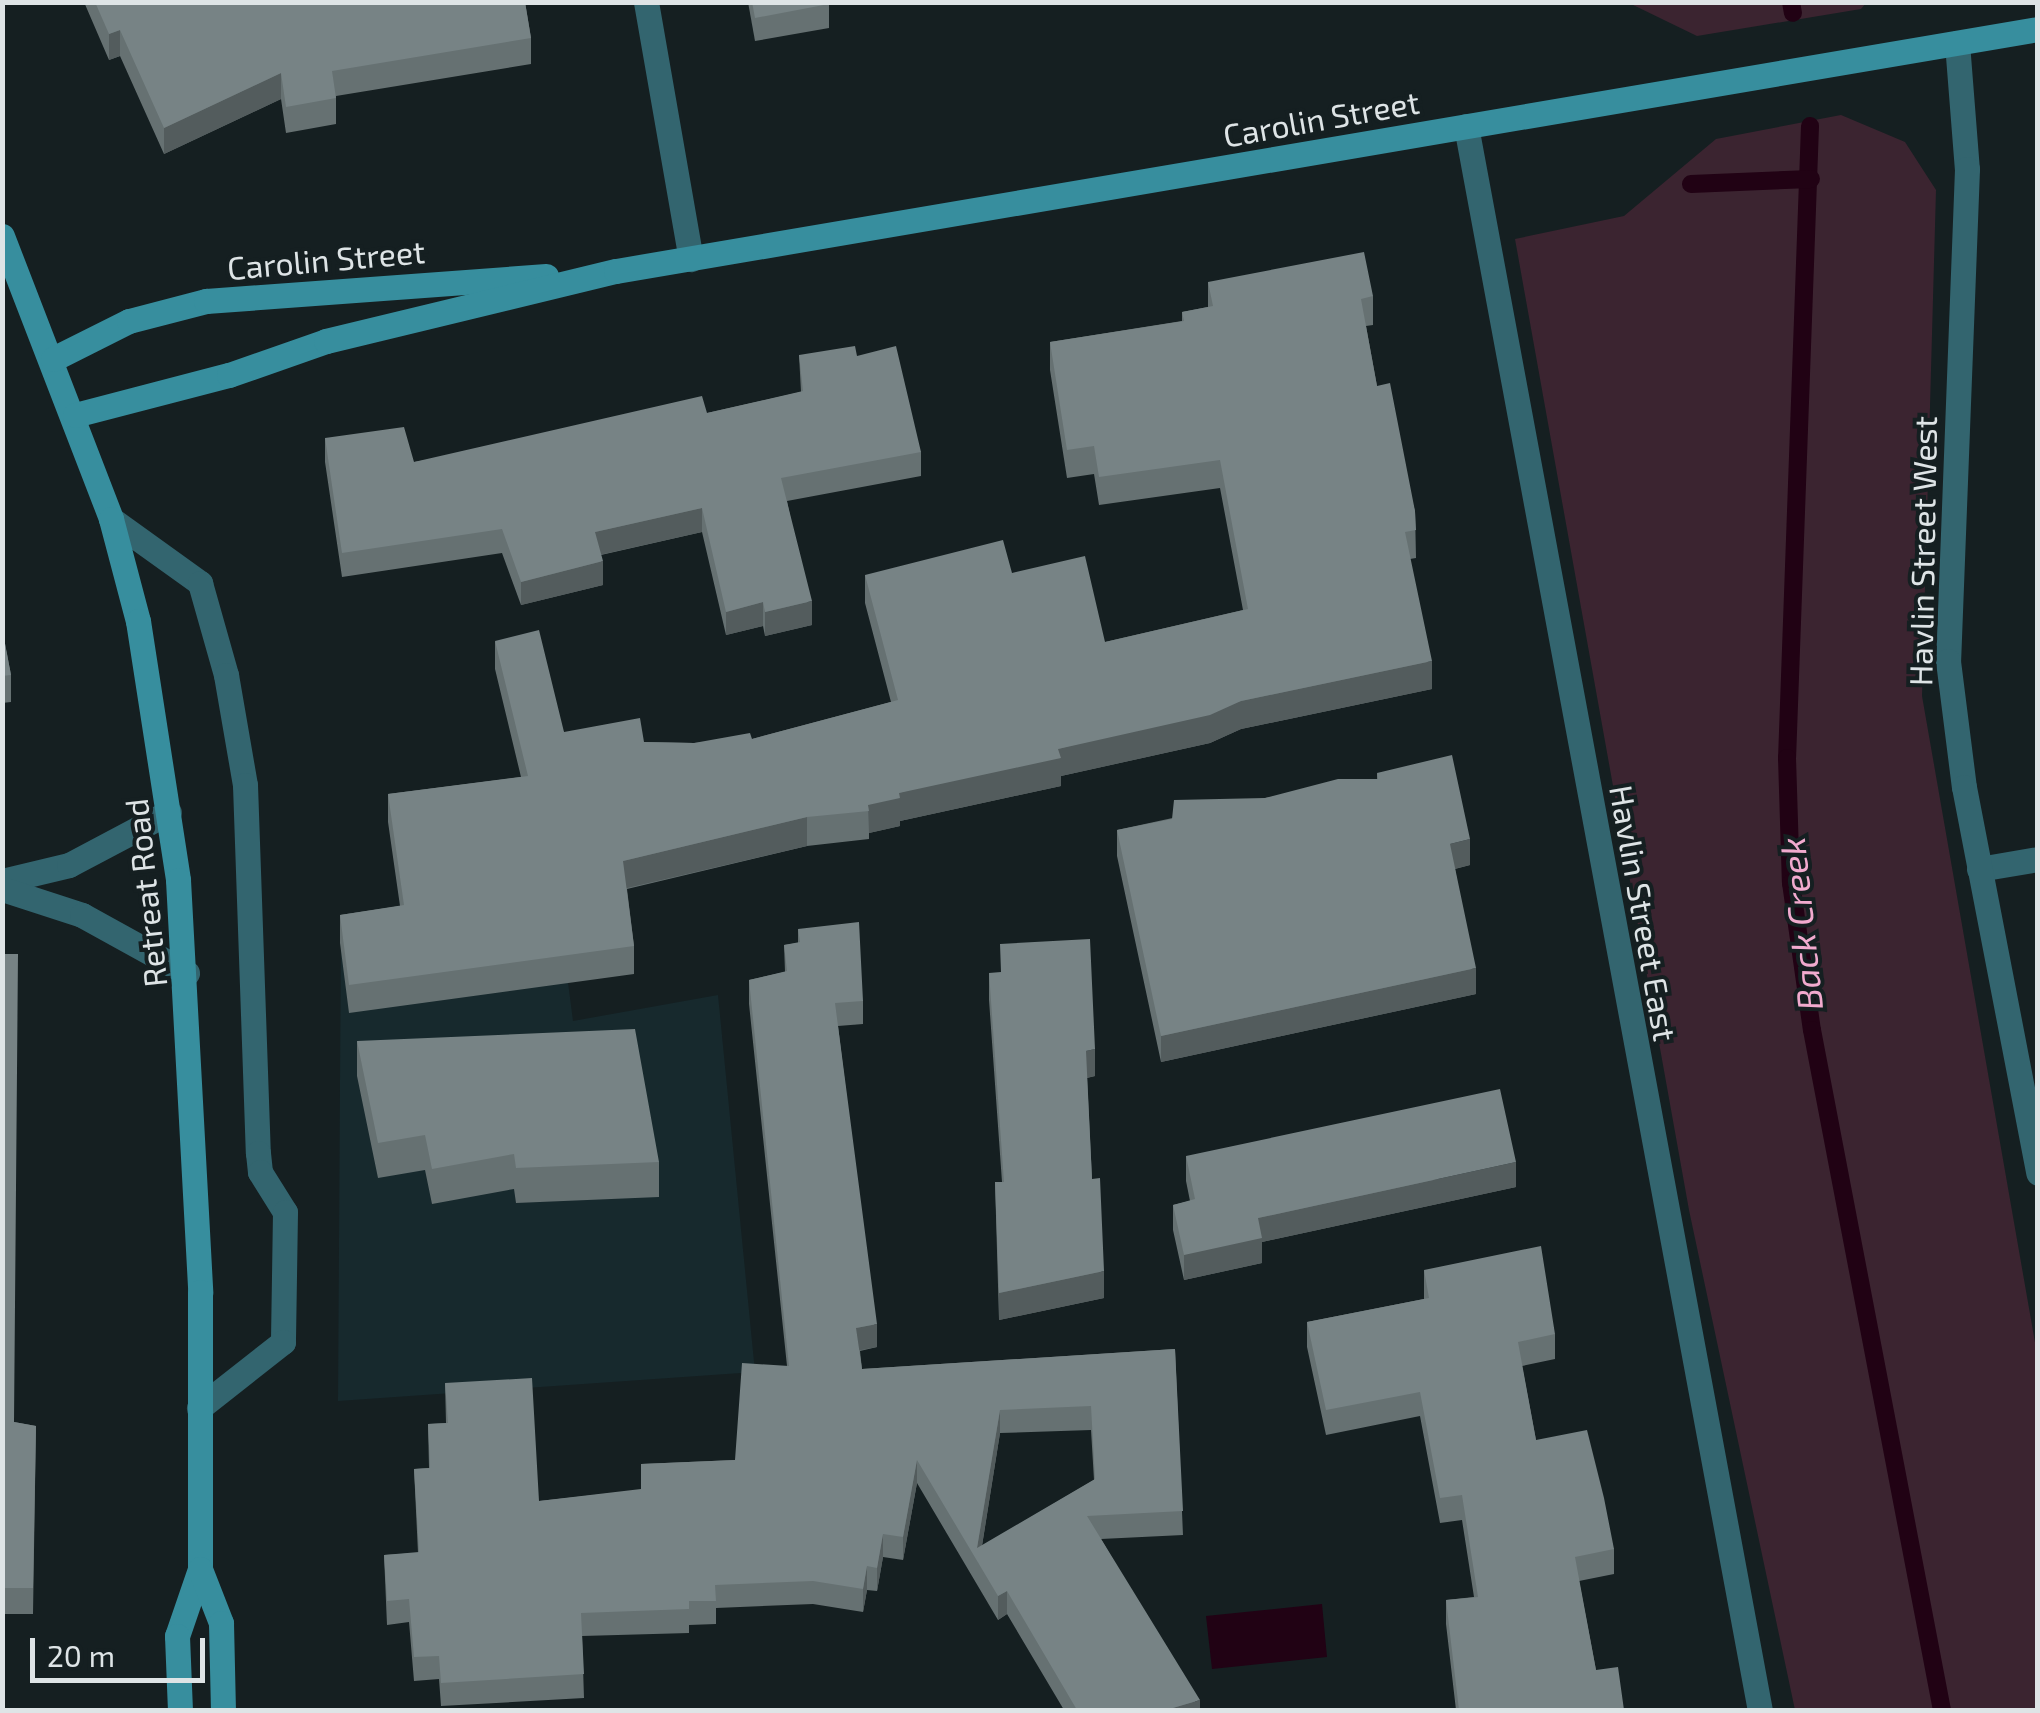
<!DOCTYPE html>
<html>
<head>
<meta charset="utf-8">
<style>
  body { margin:0 }
  #map { position:relative; width:2040px; height:1713px; overflow:hidden; background:#151f21; font-family:"Exo 2",sans-serif }
  div>[style] { position:absolute }
  .built>* { inset:0; background:#17292d }
  .green>* { inset:0; background:#3b2430 }
  .water>* { inset:0; background:#210214 }
  .stream>* { height:18px; margin:-9px; padding:0 9px; transform-origin:9px; border-radius:9px; background:#210214 }
  .lane>* { height:25px; margin:-12.5px; padding:0 12.5px; transform-origin:12.5px; border-radius:12.5px; background:#33656f }
  .street>* { height:25px; margin:-12.5px; padding:0 12.5px; transform-origin:12.5px; border-radius:12.5px; background:#33656f }
  .secondary>* { height:25px; margin:-12.5px; padding:0 12.5px; transform-origin:12.5px; border-radius:12.5px; background:#378e9e }
  .wall>* { inset:0; background:#667172 }
  .shaded-wall>* { inset:0; background:#535c5d }
  .building>* { inset:0; background:#778385 }
  span { translate:-50% -50%; white-space:nowrap; text-align:center; line-height:1.15; -webkit-text-stroke:8px #151f21; paint-order:stroke }
  .street-label { font-size:32px; color:#dee4e6 }
  .water-label { font-size:35px; color:#f1aace; font-style:italic }
  .frame { position:absolute; inset:0; border:5px solid #dee4e6; pointer-events:none }
  .scale { position:absolute; left:30px; top:1638px; width:175px; height:45px; box-sizing:border-box; border:5px solid #dee4e6; border-top:0; padding-left:12px; font-size:30px; line-height:35px; white-space:nowrap; color:#dee4e6; -webkit-text-stroke:8px #151f21; paint-order:stroke }
</style>
</head>
<body>
<div id="map">
  <div class="built">
    <div style="clip-path:polygon(341px 927px,564px 951px,573px 1021px,718px 995px,755px 1372px,338px 1401px)"></div>
  </div>
  <div class="green">
    <div style="clip-path:polygon(1629px 3px,1866px 3px,1861px 9px,1697px 36px)"></div>
    <div style="clip-path:polygon(1841px 115px,1905px 142px,1936px 190px,1922px 696px,2037px 1354px,2037px 1710px,1795px 1710px,1689px 1210px,1515px 239px,1624px 216px,1716px 139px)"></div>
  </div>
  <div class="water">
    <div style="clip-path:polygon(1322px 1604px,1327px 1657px,1212px 1669px,1206px 1616px)"></div>
  </div>
  <div class="stream">
    <div style="left:1791px;top:2px;width:11px;rotate:80deg"></div>
    <div style="left:1810px;top:126px;width:632px;rotate:92.08deg"></div>
    <div style="left:1787px;top:758px;width:125px;rotate:88.2deg"></div>
    <div style="left:1791px;top:883px;width:148px;rotate:81.9deg"></div>
    <div style="left:1812px;top:1030px;width:692px;rotate:79.18deg"></div>
    <div style="left:1691px;top:184px;width:120px;rotate:-2.4deg"></div>
  </div>
  <div class="lane">
    <div style="left:111px;top:519px;width:110px;rotate:35.7deg"></div>
    <div style="left:200px;top:583px;width:96px;rotate:74.2deg"></div>
    <div style="left:226px;top:675px;width:112px;rotate:80.2deg"></div>
    <div style="left:245px;top:785px;width:368px;rotate:88deg"></div>
    <div style="left:258px;top:1153px;width:19px;rotate:84deg"></div>
    <div style="left:260px;top:1172px;width:47px;rotate:58deg"></div>
    <div style="left:285px;top:1212px;width:130px;rotate:90.9deg"></div>
    <div style="left:283px;top:1342px;width:107px;rotate:141.8deg"></div>
    <div style="left:1979px;top:869px;width:60px;rotate:-9.6deg"></div>
  </div>
  <div class="street">
    <div style="left:646px;top:2px;width:261px;rotate:80.1deg"></div>
    <div style="left:1957px;top:43px;width:126px;rotate:85.5deg"></div>
    <div style="left:1967px;top:169px;width:492px;rotate:92.2deg"></div>
    <div style="left:1948px;top:661px;width:127px;rotate:82.8deg"></div>
    <div style="left:1964px;top:787px;width:393px;rotate:79.1deg"></div>
    <div style="left:1466px;top:126px;width:1611px;rotate:79.49deg"></div>
    <div style="left:2px;top:881px;width:69px;rotate:-13.4deg"></div>
    <div style="left:69px;top:865px;width:113px;rotate:-27.9deg"></div>
    <div style="left:2px;top:889px;width:84px;rotate:18deg"></div>
    <div style="left:82px;top:915px;width:120px;rotate:28.9deg"></div>
  </div>
  <div class="secondary">
    <div style="left:2px;top:236px;width:303px;rotate:68.9deg"></div>
    <div style="left:111px;top:519px;width:106px;rotate:75.2deg"></div>
    <div style="left:138px;top:621px;width:262px;rotate:81.2deg"></div>
    <div style="left:178px;top:880px;width:413px;rotate:86.9deg"></div>
    <div style="left:200px;top:1292px;width:277px;rotate:90deg"></div>
    <div style="left:200px;top:1569px;width:71px;rotate:108.9deg"></div>
    <div style="left:177px;top:1636px;width:74px;rotate:87.7deg"></div>
    <div style="left:53px;top:359px;width:85px;rotate:-26.6deg"></div>
    <div style="left:129px;top:321px;width:80px;rotate:-14.6deg"></div>
    <div style="left:206px;top:301px;width:341px;rotate:-4.2deg"></div>
    <div style="left:75px;top:415px;width:159px;rotate:-14.6deg"></div>
    <div style="left:229px;top:375px;width:103px;rotate:-19.3deg"></div>
    <div style="left:326px;top:341px;width:298px;rotate:-13.6deg"></div>
    <div style="left:616px;top:271px;width:1442px;rotate:-9.66deg"></div>
    <div style="left:200px;top:1569px;width:58px;rotate:68.7deg"></div>
    <div style="left:221px;top:1623px;width:87px;rotate:88.7deg"></div>
  </div>
  <div class="wall">
    <div style="clip-path:polygon(84px 2px,525px 2px,531px 38px,531px 64px,336px 96px,336px 124px,286px 133px,281px 99px,164px 154px,120px 56px,109px 60px)"></div>
    <div style="clip-path:polygon(748px 2px,829px 2px,829px 28px,755px 41px)"></div>
    <div style="clip-path:polygon(1208px 282px,1373px 296px,1373px 325px,1366px 326px,1377px 386px,1415px 511px,1416px 558px,1410px 559px,1432px 689px,1241px 729px,1210px 743px,1061px 776px,1061px 786px,900px 821px,900px 826px,869px 833px,869px 839px,807px 846px,627px 889px,634px 946px,634px 974px,349px 1013px,340px 943px,340px 915px,400px 906px,388px 822px,388px 794px,521px 777px,495px 669px,495px 641px,564px 732px,644px 742px,694px 743px,752px 739px,891px 702px,865px 603px,865px 575px,1012px 573px,1105px 642px,1243px 610px,1220px 488px,1099px 505px,1094px 474px,1067px 478px,1050px 370px,1050px 342px,1182px 321px,1182px 312px,1208px 307px)"></div>
    <div style="clip-path:polygon(799px 355px,857px 356px,921px 452px,921px 476px,787px 501px,812px 625px,765px 636px,763px 626px,726px 635px,702px 532px,601px 555px,603px 585px,521px 605px,502px 553px,342px 577px,325px 462px,325px 438px,414px 462px,707px 413px,801px 392px)"></div>
    <div style="clip-path:polygon(2px 628px,11px 675px,11px 702px,2px 703px)"></div>
    <div style="clip-path:polygon(1377px 773px,1470px 865px,1455px 869px,1476px 994px,1161px 1062px,1117px 856px,1117px 830px,1265px 798px,1377px 779px)"></div>
    <div style="clip-path:polygon(evenodd,798px 929px,863px 1001px,863px 1024px,838px 1026px,877px 1347px,860px 1351px,862px 1369px,1175px 1349px,1183px 1535px,1101px 1539px,1200px 1710px,1064px 1710px,1007px 1614px,998px 1620px,917px 1483px,903px 1560px,883px 1557px,877px 1591px,867px 1590px,863px 1612px,813px 1604px,716px 1608px,716px 1624px,689px 1625px,689px 1633px,582px 1636px,584px 1698px,441px 1706px,439px 1679px,414px 1681px,409px 1622px,387px 1625px,384px 1555px,418px 1553px,414px 1469px,429px 1468px,428px 1424px,446px 1423px,445px 1383px,539px 1501px,641px 1490px,641px 1464px,735px 1460px,787px 1366px,749px 1004px,749px 980px,785px 972px,784px 945px,798px 943px,798px 929px,1091px 1430px,1094px 1480px,982px 1546px,1000px 1433px,1091px 1430px)"></div>
    <div style="clip-path:polygon(2px 954px,14px 1422px,36px 1426px,33px 1614px,2px 1614px)"></div>
    <div style="clip-path:polygon(989px 973px,1095px 1076px,1087px 1078px,1092px 1179px,1104px 1298px,999px 1320px,995px 1182px,1002px 1182px,989px 1000px)"></div>
    <div style="clip-path:polygon(357px 1041px,659px 1162px,659px 1197px,516px 1203px,514px 1189px,432px 1204px,425px 1170px,378px 1178px,357px 1076px)"></div>
    <div style="clip-path:polygon(1186px 1156px,1516px 1187px,1262px 1242px,1262px 1263px,1184px 1280px,1173px 1230px,1173px 1205px,1190px 1201px,1186px 1181px)"></div>
    <div style="clip-path:polygon(1424px 1270px,1555px 1334px,1555px 1359px,1522px 1366px,1536px 1440px,1614px 1549px,1614px 1574px,1579px 1581px,1596px 1670px,1624px 1710px,1456px 1710px,1446px 1624px,1446px 1600px,1474px 1597px,1462px 1520px,1440px 1523px,1420px 1416px,1326px 1435px,1307px 1347px,1307px 1322px,1424px 1299px)"></div>
  </div>
  <div class="shaded-wall">
    <div style="clip-path:polygon(120px 30px,120px 56px,109px 60px,109px 34px)"></div>
    <div style="clip-path:polygon(281px 73px,281px 99px,164px 154px,164px 128px)"></div>
    <div style="clip-path:polygon(702px 508px,702px 532px,595px 556px,595px 532px)"></div>
    <div style="clip-path:polygon(603px 561px,603px 585px,521px 605px,521px 582px)"></div>
    <div style="clip-path:polygon(812px 601px,812px 625px,765px 636px,765px 612px)"></div>
    <div style="clip-path:polygon(763px 602px,763px 626px,726px 635px,726px 612px)"></div>
    <div style="clip-path:polygon(1432px 661px,1432px 689px,1241px 729px,1210px 743px,1061px 776px,1061px 786px,900px 821px,900px 826px,869px 833px,868px 805px,899px 793px,1058px 749px,1241px 701px)"></div>
    <div style="clip-path:polygon(807px 817px,807px 846px,623px 889px,623px 861px)"></div>
    <div style="clip-path:polygon(1470px 839px,1470px 865px,1450px 870px,1450px 844px)"></div>
    <div style="clip-path:polygon(1476px 968px,1476px 994px,1161px 1062px,1161px 1036px)"></div>
    <div style="clip-path:polygon(1095px 1049px,1095px 1076px,1086px 1078px,1086px 1051px)"></div>
    <div style="clip-path:polygon(1516px 1162px,1516px 1187px,1262px 1242px,1262px 1263px,1184px 1280px,1184px 1255px,1258px 1218px)"></div>
    <div style="clip-path:polygon(1104px 1271px,1104px 1298px,999px 1320px,999px 1293px)"></div>
    <div style="clip-path:polygon(877px 1324px,877px 1347px,856px 1351px,856px 1328px)"></div>
    <div style="clip-path:polygon(1000px 1410px,1000px 1433px,979px 1564px,977px 1548px)"></div>
    <div style="clip-path:polygon(917px 1460px,917px 1483px,903px 1560px,903px 1537px)"></div>
    <div style="clip-path:polygon(883px 1534px,883px 1557px,877px 1591px,877px 1568px)"></div>
    <div style="clip-path:polygon(867px 1566px,867px 1590px,863px 1612px,863px 1589px)"></div>
    <div style="clip-path:polygon(1007px 1591px,1007px 1614px,998px 1620px,998px 1596px)"></div>
    <div style="clip-path:polygon(1200px 1700px,1200px 1710px,1166px 1710px)"></div>
  </div>
  <div class="building">
    <div style="clip-path:polygon(95px 2px,525px 2px,531px 38px,332px 71px,336px 98px,286px 107px,281px 73px,164px 128px,120px 30px,109px 34px)"></div>
    <div style="clip-path:polygon(752px 2px,829px 2px,829px 4px,755px 18px)"></div>
    <div style="clip-path:polygon(1364px 252px,1373px 296px,1361px 299px,1377px 386px,1390px 383px,1415px 511px,1416px 530px,1405px 532px,1432px 661px,1241px 701px,1210px 715px,1058px 749px,1061px 758px,899px 793px,900px 798px,868px 805px,869px 811px,807px 817px,623px 861px,634px 946px,349px 985px,340px 915px,404px 905px,388px 794px,528px 776px,495px 641px,539px 630px,564px 732px,640px 718px,644px 742px,694px 743px,750px 733px,752px 739px,898px 700px,865px 575px,1003px 540px,1012px 573px,1085px 556px,1105px 642px,1248px 609px,1220px 460px,1099px 477px,1094px 446px,1067px 450px,1050px 342px,1184px 321px,1182px 312px,1213px 306px,1208px 282px)"></div>
    <div style="clip-path:polygon(855px 346px,857px 356px,896px 346px,921px 452px,781px 478px,812px 601px,765px 612px,763px 602px,726px 612px,702px 508px,595px 532px,603px 561px,521px 582px,502px 529px,342px 553px,325px 438px,404px 427px,414px 462px,702px 396px,707px 413px,803px 391px,799px 355px)"></div>
    <div style="clip-path:polygon(2px 628px,11px 675px,2px 676px)"></div>
    <div style="clip-path:polygon(1452px 755px,1470px 839px,1450px 844px,1476px 968px,1161px 1036px,1117px 830px,1172px 819px,1174px 800px,1265px 798px,1338px 779px,1378px 779px,1377px 773px)"></div>
    <div style="clip-path:polygon(evenodd,859px 922px,863px 1001px,835px 1003px,877px 1324px,856px 1328px,862px 1369px,1175px 1349px,1183px 1511px,1087px 1516px,1200px 1700px,1166px 1710px,1077px 1710px,1007px 1591px,998px 1596px,917px 1460px,903px 1537px,883px 1534px,877px 1568px,867px 1566px,863px 1589px,813px 1581px,715px 1585px,716px 1601px,689px 1601px,689px 1609px,581px 1613px,584px 1674px,441px 1683px,439px 1656px,414px 1657px,409px 1599px,387px 1601px,384px 1555px,419px 1552px,414px 1469px,430px 1468px,428px 1424px,448px 1423px,445px 1383px,532px 1378px,539px 1501px,641px 1489px,641px 1464px,735px 1460px,742px 1363px,789px 1366px,749px 980px,787px 971px,784px 945px,800px 942px,798px 929px,859px 922px,1091px 1406px,1095px 1479px,977px 1548px,1000px 1410px,1091px 1406px)"></div>
    <div style="clip-path:polygon(1090px 939px,1095px 1049px,1086px 1051px,1092px 1179px,1100px 1178px,1104px 1271px,999px 1293px,995px 1182px,1004px 1182px,989px 973px,1001px 972px,1000px 944px)"></div>
    <div style="clip-path:polygon(2px 954px,18px 954px,14px 1422px,36px 1426px,33px 1588px,2px 1588px)"></div>
    <div style="clip-path:polygon(635px 1029px,659px 1162px,516px 1168px,514px 1154px,432px 1169px,425px 1135px,378px 1143px,357px 1041px)"></div>
    <div style="clip-path:polygon(1500px 1089px,1516px 1162px,1258px 1218px,1262px 1238px,1184px 1255px,1173px 1205px,1195px 1199px,1186px 1156px)"></div>
    <div style="clip-path:polygon(1541px 1246px,1555px 1334px,1518px 1342px,1536px 1440px,1587px 1430px,1604px 1498px,1614px 1549px,1575px 1557px,1596px 1670px,1618px 1667px,1624px 1710px,1459px 1710px,1446px 1600px,1478px 1597px,1462px 1495px,1440px 1498px,1420px 1392px,1326px 1410px,1307px 1322px,1429px 1298px,1424px 1270px)"></div>
  </div>
  <div class="street-label">
    <span style="left:1321px;top:118px;rotate:-10deg">Carolin Street</span>
    <span style="left:326px;top:259px;rotate:-5deg">Carolin Street</span>
    <span style="left:1922px;top:551px;rotate:-89deg">Havlin Street West</span>
    <span style="left:145px;top:893px;rotate:-96deg">Retreat Road</span>
    <span style="left:1644px;top:913px;rotate:80deg">Havlin Street East</span>
  </div>
  <div class="water-label">
    <span style="left:1800px;top:924px;rotate:-96deg">Back Creek</span>
  </div>
  <div class="frame"></div>
  <div class="scale">20 m</div>
</div>
</body>
</html>
